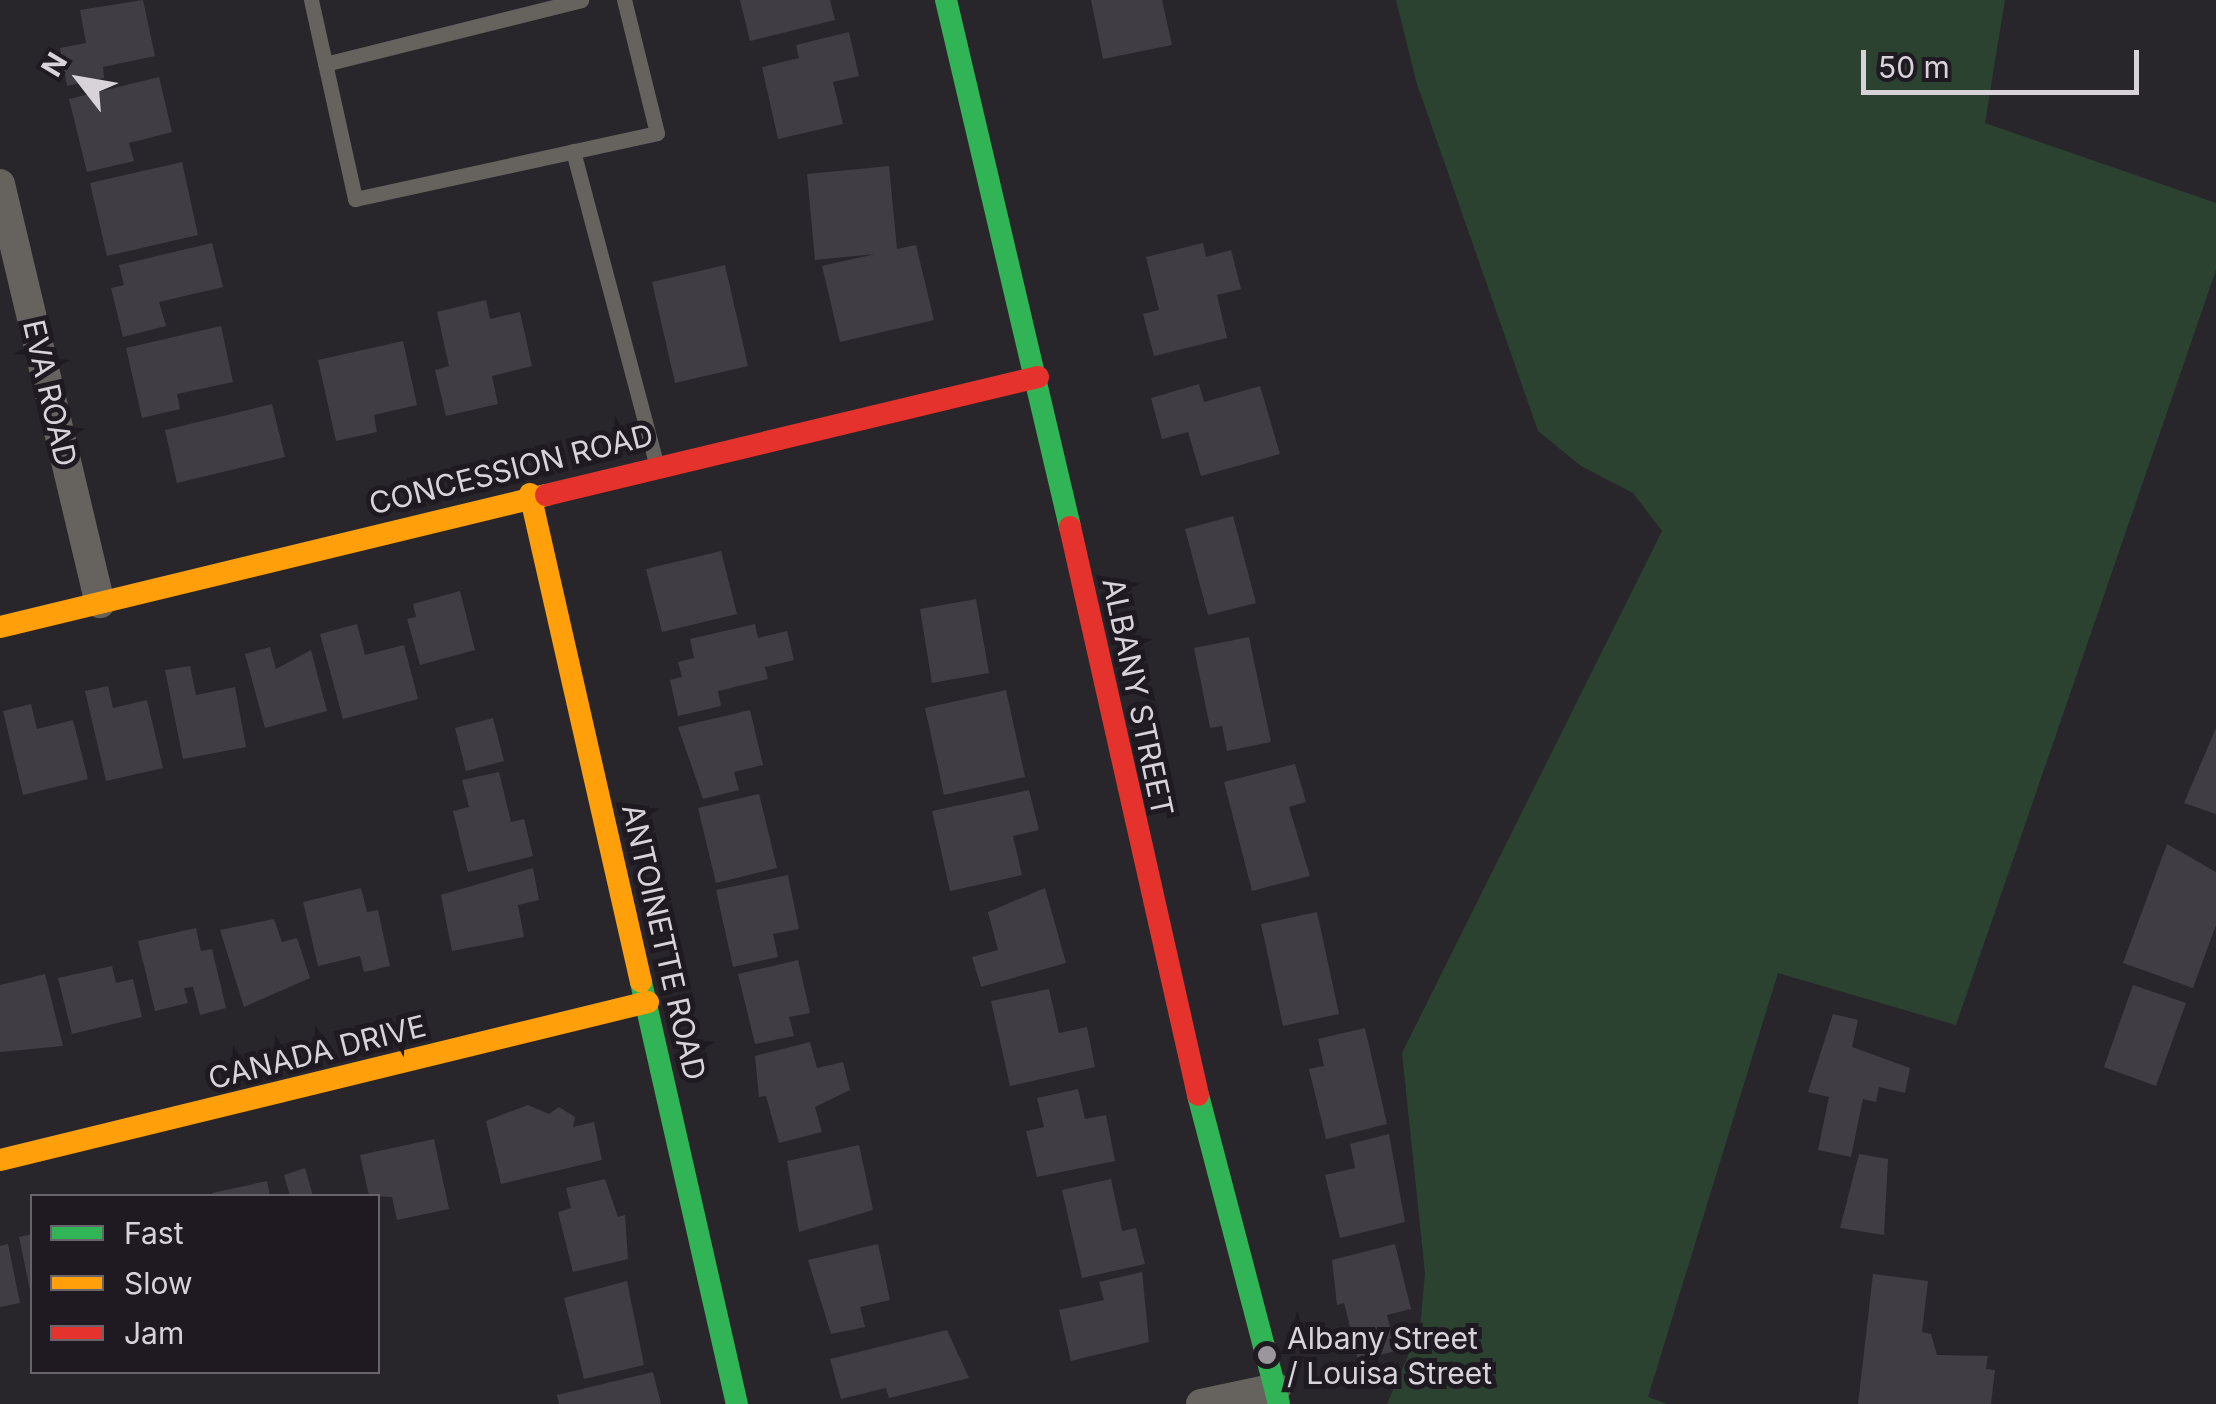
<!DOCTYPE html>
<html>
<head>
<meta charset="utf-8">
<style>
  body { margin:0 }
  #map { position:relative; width:2216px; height:1404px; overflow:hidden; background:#28262a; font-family:Inter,sans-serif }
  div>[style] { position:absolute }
  .green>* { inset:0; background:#2b4231 }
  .building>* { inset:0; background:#403d45 }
  .lane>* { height:15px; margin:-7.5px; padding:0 7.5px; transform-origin:7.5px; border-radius:7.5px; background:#66635f }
  .street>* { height:30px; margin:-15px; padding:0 15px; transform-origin:15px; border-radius:15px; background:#66635f }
  .fast>* { height:22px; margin:-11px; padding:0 11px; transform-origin:11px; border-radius:11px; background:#30b455 }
  .slow>* { height:22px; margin:-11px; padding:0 11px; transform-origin:11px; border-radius:11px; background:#ff9f0a }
  .jam>* { height:22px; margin:-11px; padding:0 11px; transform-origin:11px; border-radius:11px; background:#e5322d }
  .dots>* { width:28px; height:28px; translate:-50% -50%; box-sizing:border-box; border:5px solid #1f1a22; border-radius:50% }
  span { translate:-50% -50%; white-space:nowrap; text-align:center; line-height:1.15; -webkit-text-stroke:10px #1f1a22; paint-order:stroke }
  .street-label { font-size:30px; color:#d7d3d9 }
  .poi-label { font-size:30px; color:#d7d3d9 }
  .left { translate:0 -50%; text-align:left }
  .legend { position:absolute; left:30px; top:1194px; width:350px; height:180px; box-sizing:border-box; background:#1f1a22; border:2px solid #69646b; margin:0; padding:12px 18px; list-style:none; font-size:30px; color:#d7d3d9 }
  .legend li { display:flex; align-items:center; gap:20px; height:50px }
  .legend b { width:50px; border:2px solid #69646b }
  .north { position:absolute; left:30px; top:30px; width:100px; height:100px; -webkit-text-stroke:8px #1f1a22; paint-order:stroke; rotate:301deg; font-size:28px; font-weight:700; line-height:40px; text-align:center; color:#d7d3d9 }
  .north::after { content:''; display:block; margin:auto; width:35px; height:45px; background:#d7d3d9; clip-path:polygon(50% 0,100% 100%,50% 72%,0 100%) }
  .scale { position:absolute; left:1861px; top:50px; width:278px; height:45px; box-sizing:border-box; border:5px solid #d7d3d9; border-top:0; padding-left:12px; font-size:30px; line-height:35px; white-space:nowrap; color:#d7d3d9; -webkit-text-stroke:8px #1f1a22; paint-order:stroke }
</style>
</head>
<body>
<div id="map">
  <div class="green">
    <div style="clip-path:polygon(1396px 0,2005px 0,1985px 123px,2216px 203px,2216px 270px,1956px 1025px,1778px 973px,1648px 1397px,1667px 1404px,1387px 1404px,1420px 1328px,1425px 1273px,1402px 1053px,1662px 531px,1633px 493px,1581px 466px,1538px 431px,1416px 81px)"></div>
  </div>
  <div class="building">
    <div style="clip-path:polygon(143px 0,155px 56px,103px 67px,104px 78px,67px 86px,60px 48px,86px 43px,80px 10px)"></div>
    <div style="clip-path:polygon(740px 0,830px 0,835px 20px,750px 41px)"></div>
    <div style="clip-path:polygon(1091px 0,1162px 0,1172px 45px,1103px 59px)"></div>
    <div style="clip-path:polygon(849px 32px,859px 76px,833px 82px,843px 124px,778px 139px,762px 67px,799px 58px,796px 45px)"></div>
    <div style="clip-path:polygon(159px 77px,172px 132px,129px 143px,134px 161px,87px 172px,69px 99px)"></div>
    <div style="clip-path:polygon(182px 162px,198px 235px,107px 256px,90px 183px)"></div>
    <div style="clip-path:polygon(889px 166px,897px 249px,916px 245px,934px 320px,840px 342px,822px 266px,875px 254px,815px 260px,807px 174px)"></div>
    <div style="clip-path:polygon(212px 243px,223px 287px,159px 302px,166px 326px,123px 337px,111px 288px,124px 285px,119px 265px)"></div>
    <div style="clip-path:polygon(1203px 243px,1206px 257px,1231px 250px,1241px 289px,1217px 295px,1227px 338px,1154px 356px,1143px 314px,1159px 310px,1146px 257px)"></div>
    <div style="clip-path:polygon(725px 265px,748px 366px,675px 383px,652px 282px)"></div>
    <div style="clip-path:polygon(486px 300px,490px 319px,520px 312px,532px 366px,492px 376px,498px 404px,446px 416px,435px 370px,449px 366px,437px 312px)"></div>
    <div style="clip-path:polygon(221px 326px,233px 382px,177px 394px,180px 409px,142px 418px,126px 348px)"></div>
    <div style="clip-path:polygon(403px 341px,417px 405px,374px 415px,377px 432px,336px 441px,318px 360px)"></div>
    <div style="clip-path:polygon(1199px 384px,1204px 402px,1260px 386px,1280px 454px,1201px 476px,1188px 432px,1162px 439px,1151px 398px)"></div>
    <div style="clip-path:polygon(272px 404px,285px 457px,177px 483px,165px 430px)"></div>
    <div style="clip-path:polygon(1233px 516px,1256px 603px,1208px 615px,1185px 529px)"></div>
    <div style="clip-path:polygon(721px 551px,737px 614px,662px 632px,646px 569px)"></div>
    <div style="clip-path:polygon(460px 591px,475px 650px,420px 665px,407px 619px,416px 617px,413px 604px)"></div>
    <div style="clip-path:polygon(976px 599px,989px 673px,932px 683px,920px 609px)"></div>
    <div style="clip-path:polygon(357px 624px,365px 655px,404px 645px,418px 699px,343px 719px,320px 634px)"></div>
    <div style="clip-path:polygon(755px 624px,758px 638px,787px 631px,794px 660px,765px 667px,768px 679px,718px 691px,721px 706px,678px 716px,670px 680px,682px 677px,678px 662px,694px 658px,690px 639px)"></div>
    <div style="clip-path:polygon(1249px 637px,1271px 742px,1227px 751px,1222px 726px,1210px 728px,1194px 648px)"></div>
    <div style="clip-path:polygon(270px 647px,276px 669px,311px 650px,327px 711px,265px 728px,245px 654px)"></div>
    <div style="clip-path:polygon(190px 666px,196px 695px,235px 687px,246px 747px,183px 759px,165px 670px)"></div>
    <div style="clip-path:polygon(108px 686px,113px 708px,147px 700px,163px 768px,106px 781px,85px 691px)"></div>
    <div style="clip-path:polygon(1006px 690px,1025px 777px,944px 795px,925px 708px)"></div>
    <div style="clip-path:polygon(31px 704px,37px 729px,73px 720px,88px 779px,23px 795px,3px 711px)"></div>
    <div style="clip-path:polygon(750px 710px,763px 765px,734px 772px,739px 790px,703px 799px,678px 727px)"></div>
    <div style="clip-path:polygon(493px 718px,504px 761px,466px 771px,455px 728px)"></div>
    <div style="clip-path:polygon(2216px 728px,2216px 814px,2184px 803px)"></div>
    <div style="clip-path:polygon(1295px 764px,1306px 802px,1289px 807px,1310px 876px,1252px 891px,1224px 782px)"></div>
    <div style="clip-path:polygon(499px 772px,511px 822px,524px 819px,533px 856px,468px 872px,453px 811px,469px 807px,462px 780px)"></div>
    <div style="clip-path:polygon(1029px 790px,1039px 830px,1013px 836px,1022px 875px,950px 891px,932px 811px)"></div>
    <div style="clip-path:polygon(759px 794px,777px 868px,716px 883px,698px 808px)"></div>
    <div style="clip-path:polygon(2167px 844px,2216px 872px,2216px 925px,2193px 988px,2123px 963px)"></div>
    <div style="clip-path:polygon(533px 868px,539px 900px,518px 905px,524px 937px,452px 951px,441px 895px)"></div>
    <div style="clip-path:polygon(788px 875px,799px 929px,773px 934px,778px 957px,733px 967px,716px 890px)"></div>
    <div style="clip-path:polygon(361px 888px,367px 912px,378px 910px,390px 966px,364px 972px,360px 956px,318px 966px,303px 902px)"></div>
    <div style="clip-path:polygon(1045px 888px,1066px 963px,981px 987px,972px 957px,998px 950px,988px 912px)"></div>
    <div style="clip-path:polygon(1317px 912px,1339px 1014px,1283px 1026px,1261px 924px)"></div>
    <div style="clip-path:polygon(274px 919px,282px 942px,297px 938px,310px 978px,244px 1007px,220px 930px)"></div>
    <div style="clip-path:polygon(196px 928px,201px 951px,212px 949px,226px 1008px,200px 1015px,193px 987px,184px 988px,188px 1003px,155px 1011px,138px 941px)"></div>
    <div style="clip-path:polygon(798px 960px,810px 1013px,789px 1017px,794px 1036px,755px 1044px,738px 974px)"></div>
    <div style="clip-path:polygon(112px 966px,116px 983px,133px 979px,142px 1017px,72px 1034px,58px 978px)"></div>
    <div style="clip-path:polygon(45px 974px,63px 1046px,0 1052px,0 985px)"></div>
    <div style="clip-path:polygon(2133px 985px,2186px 1003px,2156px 1086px,2104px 1067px)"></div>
    <div style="clip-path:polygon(1049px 989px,1059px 1033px,1087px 1027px,1095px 1067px,1010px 1086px,991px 1001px)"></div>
    <div style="clip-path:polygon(1833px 1014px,1858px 1020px,1852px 1047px,1910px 1068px,1905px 1093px,1879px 1087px,1876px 1102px,1863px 1099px,1851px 1157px,1818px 1150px,1829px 1097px,1808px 1092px)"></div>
    <div style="clip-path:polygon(1365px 1028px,1387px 1124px,1326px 1139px,1309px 1069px,1324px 1066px,1318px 1039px)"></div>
    <div style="clip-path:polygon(810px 1042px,817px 1068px,843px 1062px,850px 1090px,815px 1107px,822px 1132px,779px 1143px,766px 1096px,759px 1097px,755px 1056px)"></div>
    <div style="clip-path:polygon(1078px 1089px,1085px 1119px,1106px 1115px,1115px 1161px,1037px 1177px,1026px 1131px,1044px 1127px,1037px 1098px)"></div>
    <div style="clip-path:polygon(528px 1105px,549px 1114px,559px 1107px,575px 1117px,573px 1127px,594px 1122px,602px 1160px,501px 1184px,486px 1121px)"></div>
    <div style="clip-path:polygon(1389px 1134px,1405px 1222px,1340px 1238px,1325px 1175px,1355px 1168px,1350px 1144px)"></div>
    <div style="clip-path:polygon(434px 1139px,449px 1209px,397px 1220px,392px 1197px,369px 1196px,360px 1155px)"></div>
    <div style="clip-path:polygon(859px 1145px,873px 1210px,799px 1232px,787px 1161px)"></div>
    <div style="clip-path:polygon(1859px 1154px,1888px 1159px,1884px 1235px,1840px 1228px)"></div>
    <div style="clip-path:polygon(305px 1168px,313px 1196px,290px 1196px,284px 1175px)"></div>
    <div style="clip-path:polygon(605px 1179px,618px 1217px,625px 1215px,628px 1259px,573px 1272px,558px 1212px,571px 1208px,566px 1188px)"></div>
    <div style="clip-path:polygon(1111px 1179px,1122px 1231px,1136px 1228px,1145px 1264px,1082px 1278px,1062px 1190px)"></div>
    <div style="clip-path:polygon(267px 1181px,270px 1196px,212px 1196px,212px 1193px)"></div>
    <div style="clip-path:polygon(32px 1234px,32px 1294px,31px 1295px,19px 1237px)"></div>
    <div style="clip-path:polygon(8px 1244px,20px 1303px,0 1307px,0 1246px)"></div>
    <div style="clip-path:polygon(878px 1244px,890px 1300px,860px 1307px,865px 1327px,831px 1334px,808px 1260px)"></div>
    <div style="clip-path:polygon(1395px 1244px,1411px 1309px,1387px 1315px,1396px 1351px,1358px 1360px,1344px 1303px,1337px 1305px,1332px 1260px)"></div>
    <div style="clip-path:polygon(1142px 1272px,1149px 1342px,1071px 1361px,1059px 1310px,1104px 1300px,1099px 1282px)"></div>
    <div style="clip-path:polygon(1873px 1274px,1928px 1281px,1922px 1332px,1931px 1334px,1937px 1355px,1988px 1356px,1986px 1369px,1995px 1370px,1991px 1404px,1858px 1404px)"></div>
    <div style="clip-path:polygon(627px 1281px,644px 1365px,584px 1379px,564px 1298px)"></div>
    <div style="clip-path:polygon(947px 1330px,969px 1378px,889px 1398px,886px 1388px,841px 1399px,830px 1359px)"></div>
    <div style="clip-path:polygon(653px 1372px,661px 1404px,559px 1404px,557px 1395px)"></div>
  </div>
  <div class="lane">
    <div style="left:311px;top:0;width:204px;rotate:77.5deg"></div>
    <div style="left:355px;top:199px;width:309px;rotate:-12.3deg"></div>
    <div style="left:657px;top:133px;width:137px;rotate:-103.9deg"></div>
    <div style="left:325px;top:64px;width:264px;rotate:-14deg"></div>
    <div style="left:573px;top:151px;width:323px;rotate:75.1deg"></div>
  </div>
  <div class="street">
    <div style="left:0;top:184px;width:431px;rotate:76.6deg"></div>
    <div style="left:1201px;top:1404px;width:77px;rotate:-12deg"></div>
  </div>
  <div class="fast">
    <div style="left:946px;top:0;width:541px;rotate:76.76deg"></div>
    <div style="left:641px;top:982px;width:433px;rotate:77.2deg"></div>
    <div style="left:1198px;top:1095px;width:319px;rotate:75.3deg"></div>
  </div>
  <div class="slow">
    <div style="left:530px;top:494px;width:500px;rotate:77.19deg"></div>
    <div style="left:0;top:627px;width:562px;rotate:-13.59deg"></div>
    <div style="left:0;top:1160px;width:667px;rotate:-13.7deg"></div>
  </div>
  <div class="jam">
    <div style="left:546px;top:495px;width:506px;rotate:-13.49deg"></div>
    <div style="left:1070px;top:527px;width:582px;rotate:77.3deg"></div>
  </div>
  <div class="dots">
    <div style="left:1267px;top:1355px;background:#9a969c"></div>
  </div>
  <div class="street-label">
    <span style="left:50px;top:393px;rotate:77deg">EVA ROAD</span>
    <span style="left:511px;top:469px;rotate:-14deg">CONCESSION ROAD</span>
    <span style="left:1138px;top:697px;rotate:78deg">ALBANY STREET</span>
    <span style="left:664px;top:942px;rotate:77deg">ANTOINETTE ROAD</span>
    <span style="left:317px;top:1052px;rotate:-14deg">CANADA DRIVE</span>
  </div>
  <div class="poi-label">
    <span class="left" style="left:1287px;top:1355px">Albany Street<br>/ Louisa Street</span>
  </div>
  <ul class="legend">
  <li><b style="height:12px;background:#30b455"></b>Fast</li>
  <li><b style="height:12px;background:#ff9f0a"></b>Slow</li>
  <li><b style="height:12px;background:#e5322d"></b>Jam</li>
  </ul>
  <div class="north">N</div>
  <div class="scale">50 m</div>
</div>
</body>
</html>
